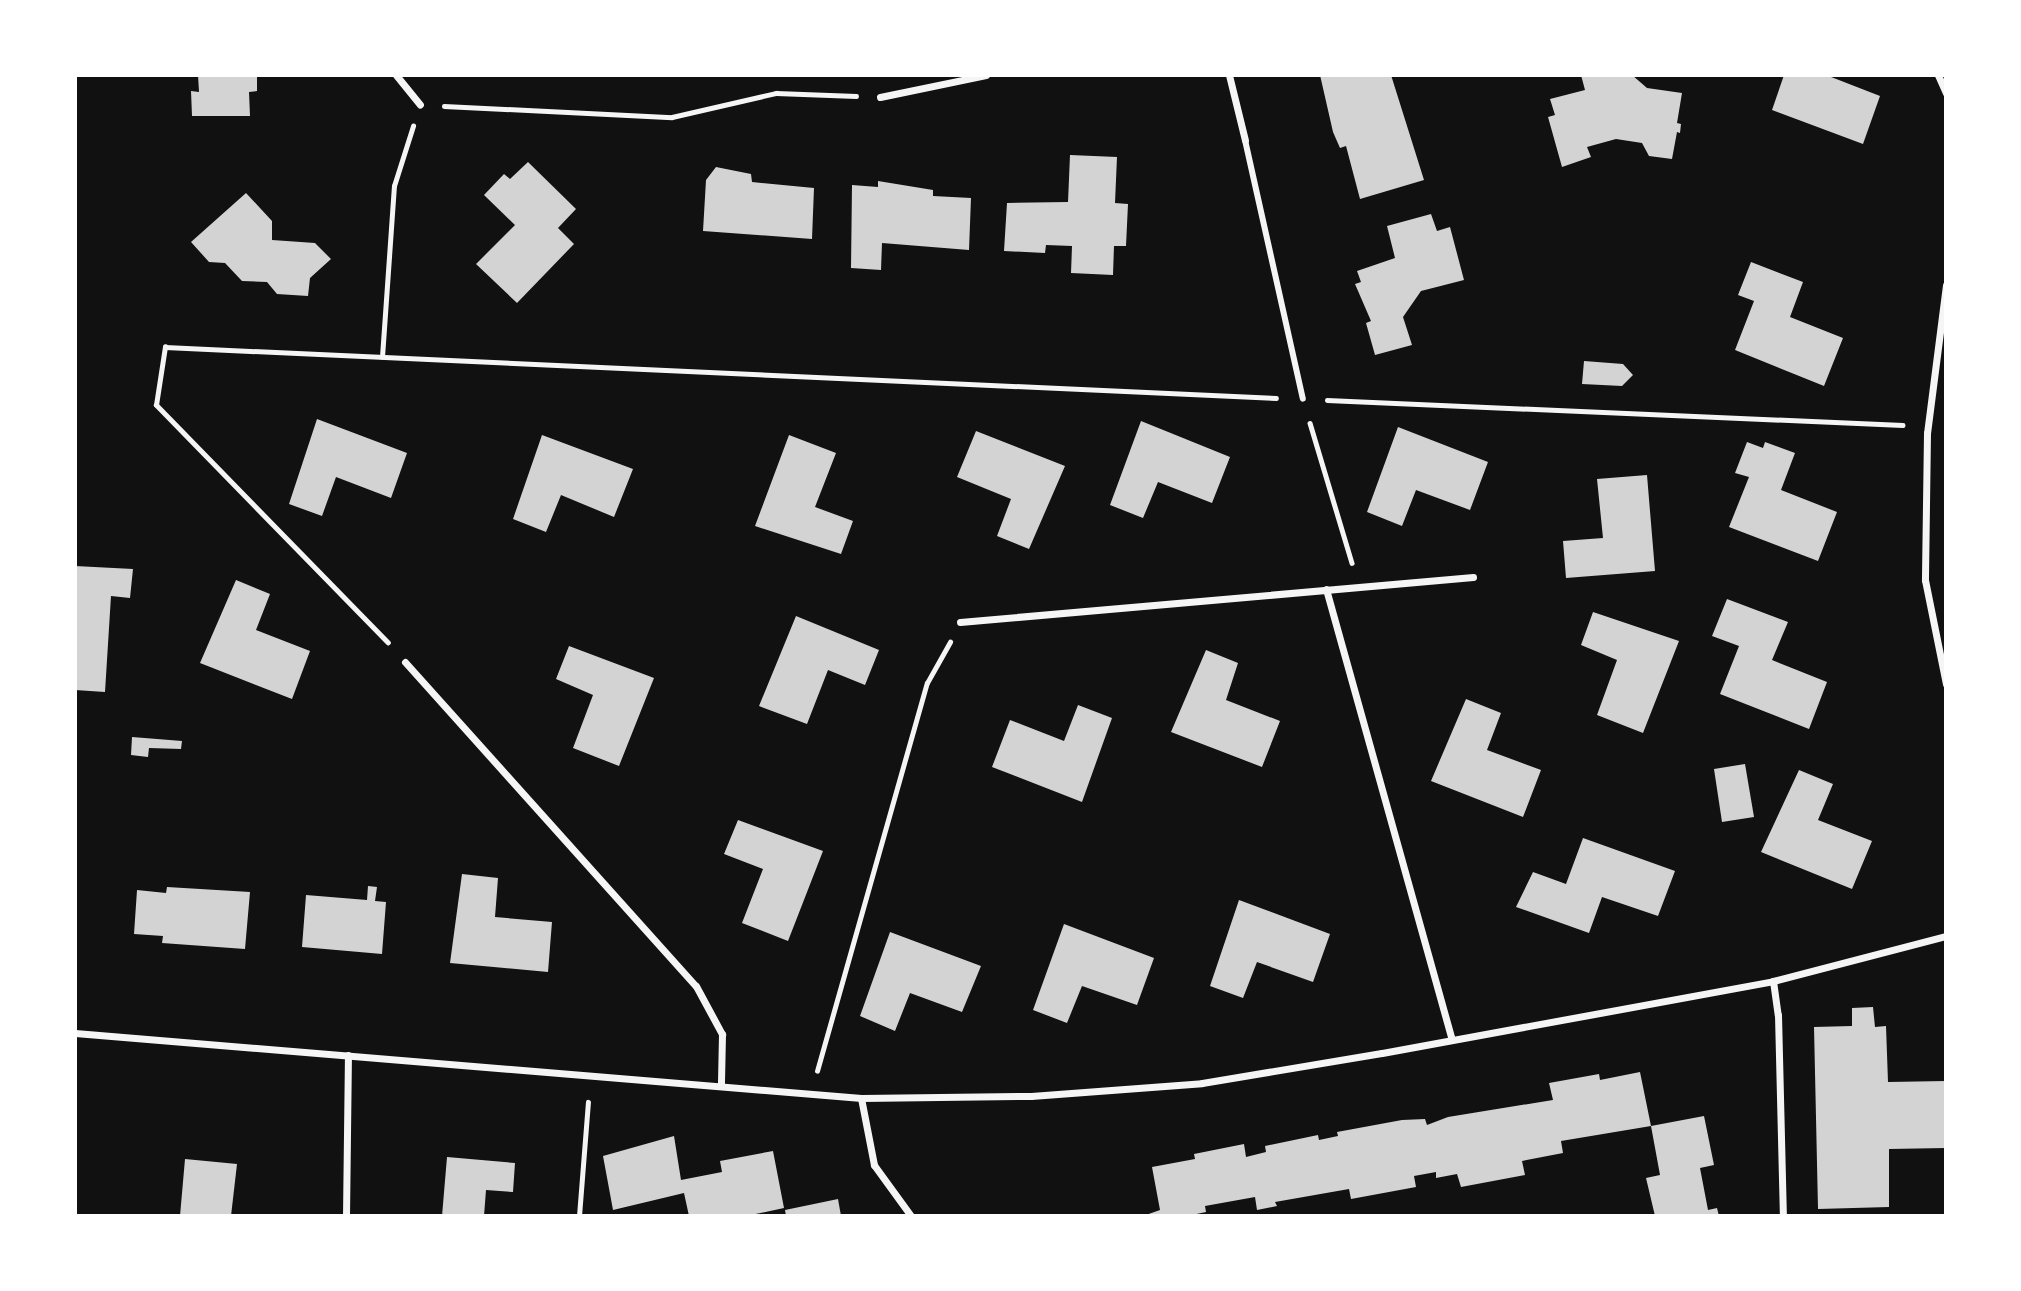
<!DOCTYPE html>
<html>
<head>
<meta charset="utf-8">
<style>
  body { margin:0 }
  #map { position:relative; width:2021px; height:1291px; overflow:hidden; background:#111; font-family:Lato,sans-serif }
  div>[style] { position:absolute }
  .building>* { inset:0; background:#d3d3d3 }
  .path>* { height:4.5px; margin:-2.25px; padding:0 2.25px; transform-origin:2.25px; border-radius:2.25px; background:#f5f5f5 }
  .pedestrian>* { height:6px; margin:-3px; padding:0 3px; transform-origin:3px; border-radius:3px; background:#f5f5f5 }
  .minor>* { height:7px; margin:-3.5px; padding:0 3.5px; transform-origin:3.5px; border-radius:3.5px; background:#f5f5f5 }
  span { translate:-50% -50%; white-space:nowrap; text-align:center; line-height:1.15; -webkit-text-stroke:5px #fff; paint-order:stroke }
  .frame { position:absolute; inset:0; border:77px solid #fff; pointer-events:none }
</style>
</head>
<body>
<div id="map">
  <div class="building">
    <div style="clip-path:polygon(198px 75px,257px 75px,257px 91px,249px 92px,250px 116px,192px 116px,191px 91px,199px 92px)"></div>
    <div style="clip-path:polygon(1320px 75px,1391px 75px,1424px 180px,1360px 199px,1346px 146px,1340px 148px,1333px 132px)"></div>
    <div style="clip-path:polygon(1581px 75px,1632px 75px,1647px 88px,1682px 93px,1677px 123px,1681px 124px,1680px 133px,1677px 132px,1672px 159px,1649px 156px,1642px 143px,1616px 139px,1587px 147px,1591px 157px,1562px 167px,1548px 117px,1555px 115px,1550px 99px,1585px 90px)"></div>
    <div style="clip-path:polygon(1784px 75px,1826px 75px,1880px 96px,1863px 144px,1772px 110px)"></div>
    <div style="clip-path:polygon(1070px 155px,1117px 157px,1115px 203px,1128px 204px,1126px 246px,1114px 246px,1113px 275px,1071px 273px,1072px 246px,1046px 245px,1045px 253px,1004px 251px,1007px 203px,1068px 202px)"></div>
    <div style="clip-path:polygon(528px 162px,576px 209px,558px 228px,574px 244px,517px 303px,476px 264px,515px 225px,484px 195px,504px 174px,510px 179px)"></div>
    <div style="clip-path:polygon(716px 167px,751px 174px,752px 182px,814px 188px,812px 239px,703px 231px,706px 180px)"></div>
    <div style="clip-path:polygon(878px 181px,933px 190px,933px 196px,971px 198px,969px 250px,882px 243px,881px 270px,851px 268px,852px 185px,878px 187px)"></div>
    <div style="clip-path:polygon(246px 193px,272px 221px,272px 240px,315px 243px,331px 259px,310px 278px,308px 296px,277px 294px,267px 282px,242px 281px,225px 263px,209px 262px,191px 242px)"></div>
    <div style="clip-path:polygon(1431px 214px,1437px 231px,1450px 227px,1464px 280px,1421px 291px,1403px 317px,1412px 345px,1375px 355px,1366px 323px,1371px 321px,1355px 284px,1361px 282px,1357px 271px,1395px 258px,1387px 226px)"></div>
    <div style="clip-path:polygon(1751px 262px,1803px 282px,1790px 317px,1843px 338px,1824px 386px,1735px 350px,1754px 301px,1738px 295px)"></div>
    <div style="clip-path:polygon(1584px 361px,1623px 364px,1633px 375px,1622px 386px,1582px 384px)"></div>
    <div style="clip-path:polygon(317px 419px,407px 453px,391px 498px,336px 477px,322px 516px,289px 504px)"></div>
    <div style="clip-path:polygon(1141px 421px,1230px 457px,1212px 503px,1158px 482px,1143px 518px,1110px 505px)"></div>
    <div style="clip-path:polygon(1398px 427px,1488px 462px,1470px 510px,1416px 490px,1402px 526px,1367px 512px)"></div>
    <div style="clip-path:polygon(976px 431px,1065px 466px,1029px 549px,997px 536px,1011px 499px,957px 477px)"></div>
    <div style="clip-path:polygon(542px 435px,633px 469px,614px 517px,561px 495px,546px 532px,513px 519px)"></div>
    <div style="clip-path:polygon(789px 435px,836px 453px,815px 507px,853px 521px,841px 554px,755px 526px)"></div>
    <div style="clip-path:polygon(1747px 442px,1763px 448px,1765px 442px,1795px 453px,1781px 490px,1837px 512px,1818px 561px,1729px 527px,1749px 477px,1735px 473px)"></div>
    <div style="clip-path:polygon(1647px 475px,1655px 571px,1566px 578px,1563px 541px,1603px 538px,1597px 479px)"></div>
    <div style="clip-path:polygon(75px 566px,133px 569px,130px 598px,111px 596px,105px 692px,75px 690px)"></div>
    <div style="clip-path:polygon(236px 580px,270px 594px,256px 630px,310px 651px,292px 699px,200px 663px)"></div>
    <div style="clip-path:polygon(1727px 599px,1788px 622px,1772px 660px,1827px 682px,1809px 729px,1720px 694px,1739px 646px,1712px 636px)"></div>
    <div style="clip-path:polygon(1593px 612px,1679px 641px,1643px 733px,1597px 715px,1617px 660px,1581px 645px)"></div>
    <div style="clip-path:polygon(796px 616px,879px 650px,865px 685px,828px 670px,807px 724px,759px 706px)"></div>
    <div style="clip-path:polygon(569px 646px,654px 678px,619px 766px,573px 748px,593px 695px,556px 679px)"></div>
    <div style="clip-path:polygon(1206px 650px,1238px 663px,1226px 700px,1280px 721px,1262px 767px,1171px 732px)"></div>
    <div style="clip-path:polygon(1466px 699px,1501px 713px,1487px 750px,1541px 770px,1523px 817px,1431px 781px)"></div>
    <div style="clip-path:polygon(1078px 705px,1112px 718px,1082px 802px,992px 767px,1010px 720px,1064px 741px)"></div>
    <div style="clip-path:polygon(132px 737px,182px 741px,181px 749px,149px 748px,148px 757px,131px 755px)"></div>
    <div style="clip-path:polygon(1745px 764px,1754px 817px,1722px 822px,1714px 769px)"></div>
    <div style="clip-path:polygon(1799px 770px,1833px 784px,1818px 820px,1872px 841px,1852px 889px,1761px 852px)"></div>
    <div style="clip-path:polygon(738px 820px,823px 851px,788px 941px,742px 923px,763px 869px,724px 854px)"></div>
    <div style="clip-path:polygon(1583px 838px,1675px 871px,1658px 916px,1602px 897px,1589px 933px,1516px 907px,1533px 872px,1566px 884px)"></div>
    <div style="clip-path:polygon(462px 874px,498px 878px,495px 917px,552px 922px,548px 972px,450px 963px)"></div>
    <div style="clip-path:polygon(368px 886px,377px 887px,375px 901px,386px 902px,382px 954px,302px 947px,306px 895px,367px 900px)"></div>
    <div style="clip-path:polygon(167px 887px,250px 892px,245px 949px,162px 943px,163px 936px,134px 934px,137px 890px,166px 893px)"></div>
    <div style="clip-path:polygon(1239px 900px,1330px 934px,1313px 982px,1257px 962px,1243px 998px,1210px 986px)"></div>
    <div style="clip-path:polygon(1064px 924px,1154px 958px,1137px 1005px,1082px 986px,1067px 1023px,1033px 1010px)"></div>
    <div style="clip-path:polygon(890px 932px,981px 966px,962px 1012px,910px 993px,895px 1031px,860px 1016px)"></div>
    <div style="clip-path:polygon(1873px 1007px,1875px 1027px,1886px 1026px,1888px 1082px,1946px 1081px,1946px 1148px,1889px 1149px,1889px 1207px,1818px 1209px,1814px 1027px,1852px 1026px,1852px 1008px)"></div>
    <div style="clip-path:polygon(1640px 1072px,1651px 1126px,1561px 1141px,1563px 1153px,1522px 1161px,1525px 1175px,1461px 1187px,1457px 1174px,1436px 1178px,1436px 1172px,1414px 1176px,1416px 1187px,1351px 1199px,1349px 1189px,1275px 1202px,1277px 1206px,1257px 1210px,1255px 1197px,1205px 1206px,1206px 1212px,1187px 1216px,1143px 1216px,1160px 1210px,1152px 1167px,1195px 1159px,1194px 1154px,1244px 1144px,1246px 1157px,1266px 1152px,1265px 1146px,1318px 1135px,1319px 1140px,1338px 1136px,1337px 1132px,1402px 1120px,1425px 1119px,1427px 1125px,1448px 1117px,1553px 1100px,1549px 1083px,1599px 1074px,1600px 1080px)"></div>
    <div style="clip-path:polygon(1704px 1116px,1714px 1165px,1700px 1168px,1708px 1210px,1717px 1208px,1719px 1216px,1655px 1216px,1646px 1178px,1660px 1175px,1651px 1126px)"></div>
    <div style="clip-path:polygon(674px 1136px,681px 1180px,722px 1172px,720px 1161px,773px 1151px,784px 1208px,746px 1216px,689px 1216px,684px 1193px,613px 1210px,603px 1156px)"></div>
    <div style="clip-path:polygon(447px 1157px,515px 1163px,513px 1192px,486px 1190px,484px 1216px,442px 1216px)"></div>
    <div style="clip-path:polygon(185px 1159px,237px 1164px,231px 1216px,180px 1216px)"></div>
    <div style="clip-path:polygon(838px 1199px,841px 1216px,786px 1216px,785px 1210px)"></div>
  </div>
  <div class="path">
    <div style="left:444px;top:106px;width:228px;rotate:2.8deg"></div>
    <div style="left:672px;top:117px;width:107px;rotate:-13deg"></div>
    <div style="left:776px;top:93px;width:80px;rotate:2.1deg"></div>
    <div style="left:382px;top:357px;width:171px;rotate:-86deg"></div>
    <div style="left:394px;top:186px;width:63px;rotate:-72.4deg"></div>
    <div style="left:1327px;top:400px;width:576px;rotate:2.49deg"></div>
    <div style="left:1310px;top:423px;width:146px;rotate:73.3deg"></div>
    <div style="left:388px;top:643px;width:332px;rotate:-134.3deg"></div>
    <div style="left:156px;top:405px;width:59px;rotate:-81.2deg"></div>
    <div style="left:165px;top:347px;width:1112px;rotate:2.63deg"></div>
    <div style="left:817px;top:1071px;width:403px;rotate:-74.2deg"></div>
    <div style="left:927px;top:683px;width:47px;rotate:-60.7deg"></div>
    <div style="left:579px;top:1216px;width:114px;rotate:-85.5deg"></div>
  </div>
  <div class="pedestrian">
    <div style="left:1245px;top:140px;width:265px;rotate:77.4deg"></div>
  </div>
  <div class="minor">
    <div style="left:396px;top:75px;width:38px;rotate:51deg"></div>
    <div style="left:1229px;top:75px;width:67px;rotate:76.2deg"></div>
    <div style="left:1938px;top:75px;width:20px;rotate:66deg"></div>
    <div style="left:880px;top:97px;width:108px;rotate:-11.7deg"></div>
    <div style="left:1946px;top:285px;width:149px;rotate:97.3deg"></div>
    <div style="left:1927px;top:433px;width:147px;rotate:90.8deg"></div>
    <div style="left:1925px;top:580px;width:106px;rotate:78.6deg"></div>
    <div style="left:1326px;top:589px;width:468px;rotate:74.4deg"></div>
    <div style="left:960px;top:622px;width:515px;rotate:-5.01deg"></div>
    <div style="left:405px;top:662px;width:435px;rotate:48.1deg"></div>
    <div style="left:696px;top:986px;width:55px;rotate:61.6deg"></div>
    <div style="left:722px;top:1034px;width:49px;rotate:91.2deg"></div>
    <div style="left:1773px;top:981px;width:34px;rotate:82deg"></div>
    <div style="left:1778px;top:1015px;width:201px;rotate:88.6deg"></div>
    <div style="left:75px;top:1033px;width:789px;rotate:4.73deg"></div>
    <div style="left:861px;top:1098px;width:170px;rotate:-0.7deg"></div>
    <div style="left:1031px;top:1096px;width:171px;rotate:-4.3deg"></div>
    <div style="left:1202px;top:1083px;width:182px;rotate:-9.5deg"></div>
    <div style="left:1382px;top:1053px;width:398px;rotate:-10.4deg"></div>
    <div style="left:1773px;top:981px;width:179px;rotate:-14.6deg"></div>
    <div style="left:861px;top:1098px;width:68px;rotate:79deg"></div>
    <div style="left:874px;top:1165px;width:63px;rotate:54deg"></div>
    <div style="left:346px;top:1216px;width:161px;rotate:-89.3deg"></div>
  </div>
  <div class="frame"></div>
</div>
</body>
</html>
